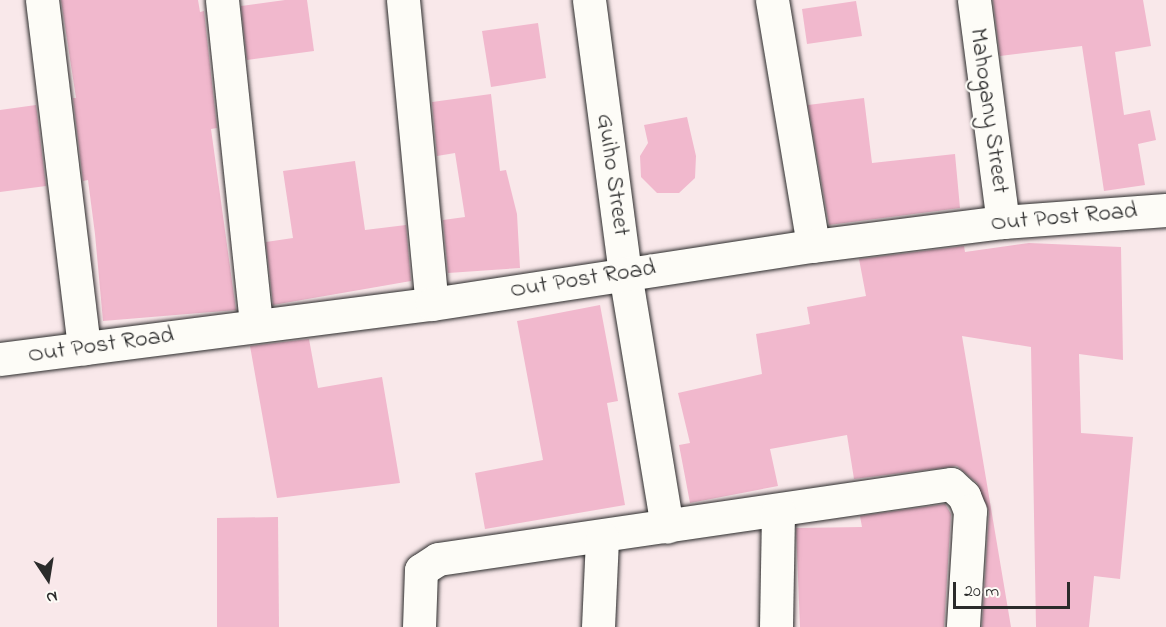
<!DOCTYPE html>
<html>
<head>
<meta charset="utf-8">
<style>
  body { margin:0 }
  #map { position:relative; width:1166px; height:627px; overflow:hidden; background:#f9e8ea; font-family:"Indie Flower",sans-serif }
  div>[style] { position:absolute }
  .building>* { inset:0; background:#f1b8cd }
  .roads { filter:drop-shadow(0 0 2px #2b2b2b) drop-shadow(0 0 2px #2b2b2b) }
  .minor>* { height:33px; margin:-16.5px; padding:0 16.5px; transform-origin:16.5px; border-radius:16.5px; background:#fdfcf7 }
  span { translate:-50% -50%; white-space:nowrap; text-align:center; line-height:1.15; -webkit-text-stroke:4.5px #fdfcf7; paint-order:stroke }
  .street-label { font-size:24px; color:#2b2b2b }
  .north { position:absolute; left:18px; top:549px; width:60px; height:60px; -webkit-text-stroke:4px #fdfcf7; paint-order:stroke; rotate:168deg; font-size:16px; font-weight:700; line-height:24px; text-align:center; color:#2b2b2b }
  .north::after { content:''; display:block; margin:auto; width:21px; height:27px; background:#2b2b2b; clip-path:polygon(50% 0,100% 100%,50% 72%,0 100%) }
  .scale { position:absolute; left:953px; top:582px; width:117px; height:27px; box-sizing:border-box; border:3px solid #2b2b2b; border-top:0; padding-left:8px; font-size:18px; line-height:21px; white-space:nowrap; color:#2b2b2b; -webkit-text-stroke:4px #fdfcf7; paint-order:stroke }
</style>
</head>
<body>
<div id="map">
  <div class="building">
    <div style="clip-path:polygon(61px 0,198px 0,200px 12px,204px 11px,217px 128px,211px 129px,236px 310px,103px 321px,95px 234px,88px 180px,83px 181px,73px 98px,76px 98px)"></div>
    <div style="clip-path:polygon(285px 0,307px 0,314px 51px,247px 60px,241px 6px)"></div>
    <div style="clip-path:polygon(993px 0,1143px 0,1151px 46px,1115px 52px,1124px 115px,1150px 110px,1156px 140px,1138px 144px,1145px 185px,1104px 191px,1082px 46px,1000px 56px)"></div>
    <div style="clip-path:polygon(856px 1px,862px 36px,807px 44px,802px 9px)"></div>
    <div style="clip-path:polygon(538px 23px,546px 78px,491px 87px,482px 31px)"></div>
    <div style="clip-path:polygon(491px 94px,500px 171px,506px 170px,517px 214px,520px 268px,448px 273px,443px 220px,465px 217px,455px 153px,437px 156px,432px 102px)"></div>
    <div style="clip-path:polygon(864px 98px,872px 163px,955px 154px,960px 208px,829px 225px,808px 105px)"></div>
    <div style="clip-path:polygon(36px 105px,46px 186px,0 192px,0 110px)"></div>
    <div style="clip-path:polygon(687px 117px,696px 156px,695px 178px,679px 193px,657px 193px,641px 177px,640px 156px,648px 143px,644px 125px)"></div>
    <div style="clip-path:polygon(355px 161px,365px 230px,406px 225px,411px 281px,273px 305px,266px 242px,293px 238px,283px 171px)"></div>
    <div style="clip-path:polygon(1029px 243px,1121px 247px,1123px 360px,1079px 354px,1081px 433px,1133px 437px,1120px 579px,1094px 576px,1089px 627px,1036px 627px,1031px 347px,962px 336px,1011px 627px,982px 627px,989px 512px,977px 483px,957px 466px,854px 479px,847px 435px,770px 449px,778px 486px,690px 503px,679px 445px,690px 443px,678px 393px,762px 374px,756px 334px,810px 324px,807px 307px,866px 296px,859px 259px,964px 246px,965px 252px)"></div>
    <div style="clip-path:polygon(600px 305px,618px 401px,607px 403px,625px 505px,485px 529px,475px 473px,543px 460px,517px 321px)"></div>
    <div style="clip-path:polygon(309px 339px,318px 388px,382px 377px,400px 483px,277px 498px,250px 346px)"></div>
    <div style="clip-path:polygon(945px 504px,951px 514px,944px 627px,800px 627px,796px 528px,862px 527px,860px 516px)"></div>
    <div style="clip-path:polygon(278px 517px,279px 627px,217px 627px,217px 518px)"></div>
  </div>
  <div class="roads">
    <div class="minor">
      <div style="left:42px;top:0;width:351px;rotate:83.1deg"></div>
      <div style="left:222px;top:0;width:327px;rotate:84deg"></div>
      <div style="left:403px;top:0;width:305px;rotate:84.6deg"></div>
      <div style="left:589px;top:0;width:275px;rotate:82.5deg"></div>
      <div style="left:625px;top:273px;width:257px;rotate:80.6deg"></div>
      <div style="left:772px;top:0;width:249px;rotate:80.5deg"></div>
      <div style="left:974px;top:0;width:224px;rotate:82.6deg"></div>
      <div style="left:0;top:359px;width:435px;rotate:-7.3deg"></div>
      <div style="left:432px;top:304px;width:385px;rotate:-8.7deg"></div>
      <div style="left:813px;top:246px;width:192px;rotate:-7.2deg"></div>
      <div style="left:1003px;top:222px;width:163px;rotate:-4.2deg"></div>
      <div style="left:419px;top:627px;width:57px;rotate:-88deg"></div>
      <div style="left:421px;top:570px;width:20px;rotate:-33deg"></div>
      <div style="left:438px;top:559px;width:518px;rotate:-8.32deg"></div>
      <div style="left:951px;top:484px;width:18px;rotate:43deg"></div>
      <div style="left:964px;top:496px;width:16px;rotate:68deg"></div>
      <div style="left:970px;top:511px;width:116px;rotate:93.5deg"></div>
      <div style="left:598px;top:627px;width:89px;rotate:-87.4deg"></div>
      <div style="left:776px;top:627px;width:117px;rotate:-89deg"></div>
    </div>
  </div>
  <div class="street-label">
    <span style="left:988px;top:111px;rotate:82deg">Mahogany Street</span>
    <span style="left:612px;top:175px;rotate:82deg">Guiho Street</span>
    <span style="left:1064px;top:218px;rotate:-5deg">Out Post Road</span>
    <span style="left:583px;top:280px;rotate:-9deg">Out Post Road</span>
    <span style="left:101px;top:346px;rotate:-8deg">Out Post Road</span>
  </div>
  <div class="north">N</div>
  <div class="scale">20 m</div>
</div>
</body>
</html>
